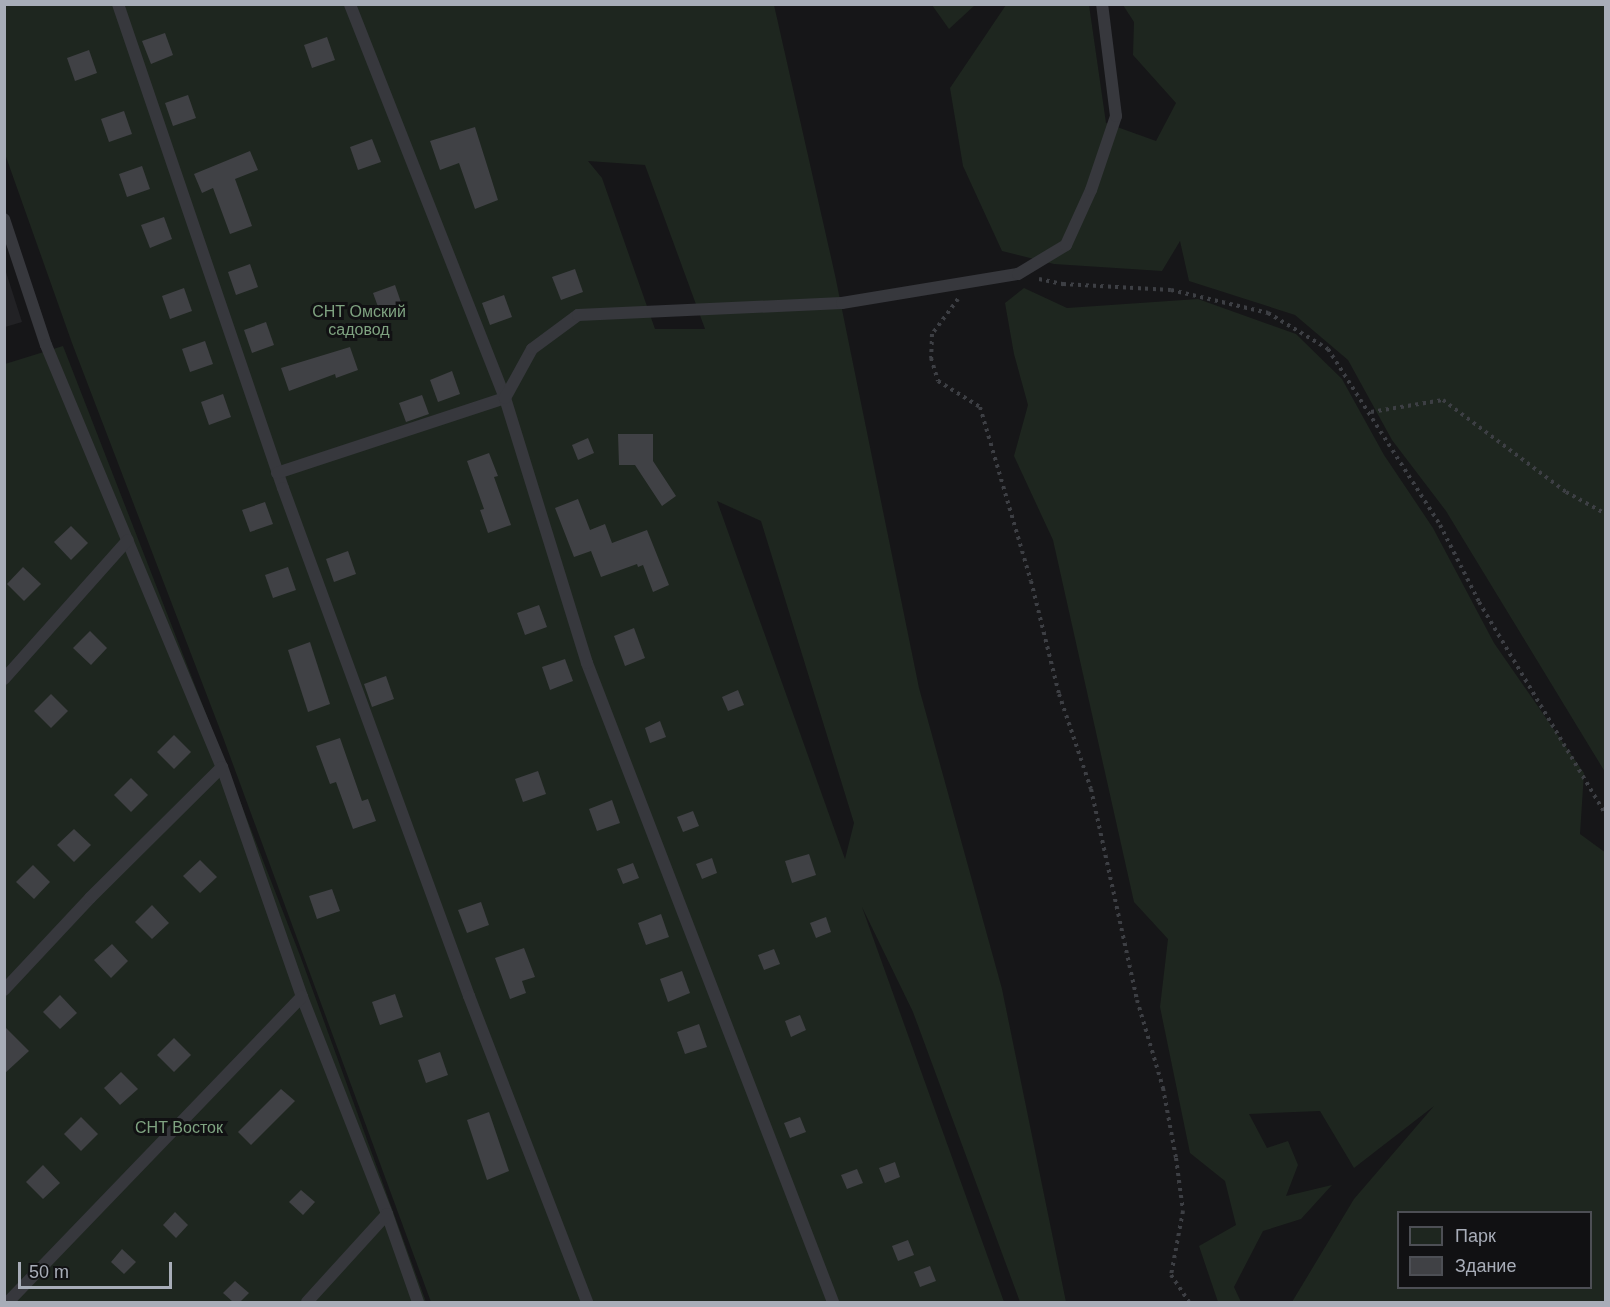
<!DOCTYPE html>
<html>
<head>
<meta charset="utf-8">
<style>
  body { margin:0 }
  #map { position:relative; width:1610px; height:1307px; overflow:hidden; background:#161618; font-family:Arial,sans-serif }
  div>[style] { position:absolute }
  .built>* { inset:0; background:#222225 }
  .green>* { inset:0; background:#1e261f }
  .building>* { inset:0; background:#404145 }
  .path>* { height:4px; margin-top:-2px; transform-origin:0; background:repeating-linear-gradient(90deg,#3d3f44 0 3px,transparent 0 7.5px) }
  .service>* { height:12px; margin:-6px; padding:0 6px; transform-origin:6px; border-radius:6px; background:#37383d }
  span { translate:-50% -50%; white-space:nowrap; text-align:center; line-height:1.15; -webkit-text-stroke:6px #111113; paint-order:stroke }
  .park-label { font-size:16px; color:#7fa381 }
  .frame { position:absolute; inset:0; border:6px solid #a8adb8; pointer-events:none }
  .legend { position:absolute; left:1397px; top:1211px; width:195px; height:78px; box-sizing:border-box; background:#111113; border:2px solid #4d4f55; margin:0; padding:8px 10px; list-style:none; font-size:18px; color:#a8adb8 }
  .legend li { display:flex; align-items:center; gap:12px; height:30px }
  .legend b { width:30px; border:2px solid #4d4f55 }
  .scale { position:absolute; left:18px; top:1262px; width:154px; height:27px; box-sizing:border-box; border:3px solid #a8adb8; border-top:0; padding-left:8px; font-size:18px; line-height:21px; white-space:nowrap; color:#a8adb8; -webkit-text-stroke:4px #111113; paint-order:stroke }
</style>
</head>
<body>
<div id="map">
  <div class="built">
    <div style="clip-path:polygon(5px 269px,22px 322px,5px 327px,4px 327px)"></div>
  </div>
  <div class="green">
    <div style="clip-path:polygon(evenodd,4px 5px,774px 5px,835px 275px,919px 688px,1002px 989px,1066px 1302px,1020px 1302px,913px 1012px,862px 907px,1004px 1302px,431px 1302px,224px 740px,72px 343px,5px 154px,4px 5px,588px 161px,645px 165px,705px 329px,655px 329px,602px 178px,588px 161px,4px 5px,717px 501px,761px 521px,854px 823px,845px 859px,717px 501px)"></div>
    <div style="clip-path:polygon(932px 5px,975px 5px,949px 29px)"></div>
    <div style="clip-path:polygon(1006px 5px,1089px 5px,1106px 123px,1156px 141px,1176px 103px,1133px 55px,1134px 22px,1123px 5px,1605px 5px,1605px 772px,1446px 511px,1392px 440px,1348px 360px,1295px 315px,1189px 281px,1180px 241px,1162px 271px,1054px 264px,1002px 251px,963px 166px,950px 88px)"></div>
    <div style="clip-path:polygon(evenodd,1024px 288px,1067px 308px,1198px 299px,1296px 334px,1342px 379px,1384px 455px,1433px 528px,1494px 643px,1584px 773px,1580px 834px,1606px 853px,1605px 1302px,1292px 1302px,1354px 1199px,1434px 1106px,1354px 1168px,1320px 1111px,1249px 1114px,1267px 1148px,1288px 1141px,1298px 1165px,1286px 1196px,1332px 1185px,1301px 1219px,1263px 1231px,1234px 1287px,1241px 1302px,1218px 1302px,1199px 1246px,1236px 1225px,1225px 1181px,1190px 1153px,1160px 1007px,1168px 939px,1134px 902px,1053px 540px,1014px 456px,1028px 405px,1014px 354px,1005px 303px,1024px 288px,1590px 1212px,1590px 1288px,1398px 1288px,1398px 1212px,1590px 1212px)"></div>
    <div style="clip-path:polygon(63px 346px,301px 958px,426px 1302px,5px 1302px,5px 364px)"></div>
  </div>
  <div class="building">
    <div style="clip-path:polygon(165px 33px,173px 55px,151px 64px,142px 41px)"></div>
    <div style="clip-path:polygon(327px 37px,335px 60px,312px 68px,304px 45px)"></div>
    <div style="clip-path:polygon(89px 50px,97px 73px,75px 81px,67px 58px)"></div>
    <div style="clip-path:polygon(188px 95px,196px 118px,173px 126px,165px 103px)"></div>
    <div style="clip-path:polygon(124px 111px,132px 134px,109px 142px,101px 119px)"></div>
    <div style="clip-path:polygon(475px 127px,498px 200px,475px 209px,459px 163px,440px 170px,430px 141px)"></div>
    <div style="clip-path:polygon(372px 139px,381px 162px,358px 170px,350px 147px)"></div>
    <div style="clip-path:polygon(250px 151px,258px 170px,235px 179px,252px 226px,230px 234px,213px 188px,202px 193px,194px 174px)"></div>
    <div style="clip-path:polygon(142px 166px,150px 189px,127px 197px,119px 174px)"></div>
    <div style="clip-path:polygon(164px 217px,172px 239px,150px 248px,141px 225px)"></div>
    <div style="clip-path:polygon(250px 264px,258px 287px,236px 295px,228px 272px)"></div>
    <div style="clip-path:polygon(575px 269px,583px 292px,561px 300px,552px 277px)"></div>
    <div style="clip-path:polygon(395px 285px,403px 308px,381px 315px,373px 293px)"></div>
    <div style="clip-path:polygon(184px 288px,192px 311px,170px 319px,162px 296px)"></div>
    <div style="clip-path:polygon(504px 295px,512px 317px,490px 325px,482px 303px)"></div>
    <div style="clip-path:polygon(266px 322px,274px 345px,252px 353px,244px 330px)"></div>
    <div style="clip-path:polygon(205px 341px,213px 364px,190px 372px,182px 349px)"></div>
    <div style="clip-path:polygon(350px 347px,358px 370px,336px 378px,335px 374px,289px 391px,281px 368px)"></div>
    <div style="clip-path:polygon(452px 371px,460px 394px,438px 402px,430px 380px)"></div>
    <div style="clip-path:polygon(223px 394px,231px 417px,209px 425px,201px 402px)"></div>
    <div style="clip-path:polygon(422px 395px,429px 414px,406px 422px,399px 403px)"></div>
    <div style="clip-path:polygon(618px 434px,653px 434px,653px 461px,676px 496px,662px 506px,635px 465px,619px 465px)"></div>
    <div style="clip-path:polygon(588px 438px,594px 453px,578px 460px,572px 445px)"></div>
    <div style="clip-path:polygon(489px 453px,498px 476px,494px 477px,511px 525px,488px 533px,480px 510px,484px 509px,467px 461px)"></div>
    <div style="clip-path:polygon(578px 499px,590px 530px,605px 524px,612px 543px,647px 530px,669px 585px,653px 592px,643px 565px,638px 567px,637px 564px,601px 577px,591px 551px,574px 557px,555px 508px)"></div>
    <div style="clip-path:polygon(265px 502px,273px 524px,250px 532px,242px 510px)"></div>
    <div style="clip-path:polygon(71px 526px,88px 543px,71px 560px,54px 542px)"></div>
    <div style="clip-path:polygon(348px 551px,356px 574px,334px 582px,326px 559px)"></div>
    <div style="clip-path:polygon(23px 567px,41px 584px,24px 601px,7px 584px)"></div>
    <div style="clip-path:polygon(288px 567px,296px 590px,273px 598px,265px 575px)"></div>
    <div style="clip-path:polygon(539px 605px,547px 627px,525px 635px,517px 613px)"></div>
    <div style="clip-path:polygon(634px 628px,645px 658px,625px 666px,614px 636px)"></div>
    <div style="clip-path:polygon(90px 631px,107px 648px,91px 665px,73px 648px)"></div>
    <div style="clip-path:polygon(310px 642px,330px 704px,308px 712px,288px 650px)"></div>
    <div style="clip-path:polygon(565px 659px,573px 681px,550px 690px,542px 667px)"></div>
    <div style="clip-path:polygon(386px 676px,394px 699px,372px 707px,364px 684px)"></div>
    <div style="clip-path:polygon(738px 690px,744px 705px,728px 711px,722px 697px)"></div>
    <div style="clip-path:polygon(51px 694px,68px 711px,51px 728px,34px 711px)"></div>
    <div style="clip-path:polygon(660px 721px,666px 737px,650px 743px,645px 728px)"></div>
    <div style="clip-path:polygon(174px 735px,191px 752px,174px 769px,157px 752px)"></div>
    <div style="clip-path:polygon(340px 738px,362px 801px,368px 799px,376px 821px,353px 829px,336px 782px,330px 784px,316px 746px)"></div>
    <div style="clip-path:polygon(538px 771px,546px 794px,523px 802px,515px 779px)"></div>
    <div style="clip-path:polygon(131px 778px,148px 795px,131px 812px,114px 795px)"></div>
    <div style="clip-path:polygon(612px 800px,620px 823px,597px 831px,589px 809px)"></div>
    <div style="clip-path:polygon(693px 811px,699px 826px,683px 832px,677px 817px)"></div>
    <div style="clip-path:polygon(74px 829px,91px 845px,74px 862px,57px 845px)"></div>
    <div style="clip-path:polygon(809px 854px,816px 875px,792px 883px,785px 861px)"></div>
    <div style="clip-path:polygon(712px 858px,717px 873px,702px 879px,696px 864px)"></div>
    <div style="clip-path:polygon(200px 860px,217px 877px,200px 893px,183px 876px)"></div>
    <div style="clip-path:polygon(633px 863px,639px 878px,623px 884px,617px 869px)"></div>
    <div style="clip-path:polygon(33px 865px,50px 882px,34px 899px,16px 882px)"></div>
    <div style="clip-path:polygon(332px 889px,340px 911px,317px 919px,309px 896px)"></div>
    <div style="clip-path:polygon(481px 902px,489px 925px,467px 933px,458px 910px)"></div>
    <div style="clip-path:polygon(152px 905px,169px 923px,152px 939px,135px 922px)"></div>
    <div style="clip-path:polygon(661px 914px,669px 937px,646px 945px,638px 923px)"></div>
    <div style="clip-path:polygon(826px 917px,831px 932px,816px 938px,810px 923px)"></div>
    <div style="clip-path:polygon(112px 944px,128px 961px,111px 978px,94px 960px)"></div>
    <div style="clip-path:polygon(524px 948px,535px 977px,522px 981px,526px 993px,510px 999px,495px 958px)"></div>
    <div style="clip-path:polygon(774px 949px,780px 964px,764px 970px,758px 955px)"></div>
    <div style="clip-path:polygon(682px 971px,690px 993px,668px 1002px,660px 979px)"></div>
    <div style="clip-path:polygon(395px 994px,403px 1017px,380px 1025px,372px 1002px)"></div>
    <div style="clip-path:polygon(60px 995px,77px 1013px,60px 1029px,43px 1012px)"></div>
    <div style="clip-path:polygon(800px 1015px,806px 1030px,791px 1037px,785px 1021px)"></div>
    <div style="clip-path:polygon(699px 1024px,707px 1047px,685px 1054px,677px 1032px)"></div>
    <div style="clip-path:polygon(4px 1026px,29px 1051px,4px 1074px)"></div>
    <div style="clip-path:polygon(174px 1038px,191px 1055px,174px 1072px,157px 1055px)"></div>
    <div style="clip-path:polygon(440px 1052px,448px 1075px,426px 1083px,418px 1060px)"></div>
    <div style="clip-path:polygon(121px 1072px,138px 1089px,120px 1105px,104px 1088px)"></div>
    <div style="clip-path:polygon(281px 1089px,295px 1101px,251px 1145px,238px 1132px)"></div>
    <div style="clip-path:polygon(489px 1112px,509px 1171px,487px 1180px,467px 1120px)"></div>
    <div style="clip-path:polygon(81px 1117px,98px 1134px,81px 1151px,64px 1134px)"></div>
    <div style="clip-path:polygon(800px 1117px,806px 1132px,790px 1138px,784px 1123px)"></div>
    <div style="clip-path:polygon(895px 1162px,900px 1177px,885px 1183px,879px 1168px)"></div>
    <div style="clip-path:polygon(43px 1165px,60px 1183px,43px 1199px,26px 1182px)"></div>
    <div style="clip-path:polygon(857px 1169px,863px 1183px,847px 1189px,841px 1175px)"></div>
    <div style="clip-path:polygon(301px 1190px,315px 1202px,303px 1215px,289px 1202px)"></div>
    <div style="clip-path:polygon(175px 1212px,188px 1225px,176px 1238px,163px 1225px)"></div>
    <div style="clip-path:polygon(908px 1240px,914px 1255px,898px 1261px,892px 1246px)"></div>
    <div style="clip-path:polygon(122px 1249px,136px 1262px,124px 1274px,111px 1262px)"></div>
    <div style="clip-path:polygon(930px 1266px,936px 1281px,920px 1287px,914px 1272px)"></div>
    <div style="clip-path:polygon(235px 1281px,249px 1293px,240px 1302px,233px 1302px,223px 1293px)"></div>
  </div>
  <div class="path">
    <div style="left:1039px;top:279px;width:25px;rotate:12deg"></div>
    <div style="left:1063px;top:284px;width:108px;rotate:3.2deg"></div>
    <div style="left:1171px;top:290px;width:100px;rotate:13.3deg"></div>
    <div style="left:1268px;top:313px;width:70px;rotate:31deg"></div>
    <div style="left:1328px;top:349px;width:209px;rotate:57.5deg"></div>
    <div style="left:1440px;top:525px;width:86px;rotate:63.1deg"></div>
    <div style="left:1479px;top:602px;width:248px;rotate:59.2deg"></div>
    <div style="left:958px;top:299px;width:44px;rotate:126.6deg"></div>
    <div style="left:932px;top:334px;width:24px;rotate:92deg"></div>
    <div style="left:931px;top:358px;width:24px;rotate:73deg"></div>
    <div style="left:938px;top:381px;width:49px;rotate:31.8deg"></div>
    <div style="left:980px;top:407px;width:181px;rotate:73.7deg"></div>
    <div style="left:1031px;top:581px;width:116px;rotate:76.1deg"></div>
    <div style="left:1059px;top:694px;width:100px;rotate:71.4deg"></div>
    <div style="left:1091px;top:789px;width:216px;rotate:77.7deg"></div>
    <div style="left:1137px;top:1000px;width:92px;rotate:73.5deg"></div>
    <div style="left:1163px;top:1088px;width:71px;rotate:79.5deg"></div>
    <div style="left:1176px;top:1158px;width:53px;rotate:82.5deg"></div>
    <div style="left:1183px;top:1211px;width:65px;rotate:100.6deg"></div>
    <div style="left:1171px;top:1275px;width:32px;rotate:56deg"></div>
    <div style="left:1371px;top:412px;width:73px;rotate:-9.5deg"></div>
    <div style="left:1443px;top:400px;width:154px;rotate:36.8deg"></div>
    <div style="left:1566px;top:492px;width:46px;rotate:28.8deg"></div>
  </div>
  <div class="service">
    <div style="left:118px;top:4px;width:511px;rotate:71.18deg"></div>
    <div style="left:283px;top:488px;width:541px;rotate:69.89deg"></div>
    <div style="left:469px;top:996px;width:328px;rotate:68.9deg"></div>
    <div style="left:4px;top:219px;width:133px;rotate:71.6deg"></div>
    <div style="left:46px;top:345px;width:457px;rotate:67.4deg"></div>
    <div style="left:222px;top:767px;width:244px;rotate:70.8deg"></div>
    <div style="left:302px;top:997px;width:233px;rotate:68.6deg"></div>
    <div style="left:387px;top:1214px;width:93px;rotate:70.6deg"></div>
    <div style="left:277px;top:473px;width:240px;rotate:-18.2deg"></div>
    <div style="left:505px;top:398px;width:423px;rotate:-111.5deg"></div>
    <div style="left:4px;top:679px;width:186px;rotate:-48.3deg"></div>
    <div style="left:4px;top:990px;width:126px;rotate:-46.9deg"></div>
    <div style="left:90px;top:898px;width:186px;rotate:-44.8deg"></div>
    <div style="left:8px;top:1302px;width:424px;rotate:-46.1deg"></div>
    <div style="left:307px;top:1302px;width:119px;rotate:-47.7deg"></div>
    <div style="left:833px;top:1302px;width:685px;rotate:-111.06deg"></div>
    <div style="left:587px;top:663px;width:277px;rotate:-107.2deg"></div>
    <div style="left:505px;top:398px;width:56px;rotate:-61.1deg"></div>
    <div style="left:532px;top:349px;width:57px;rotate:-36.5deg"></div>
    <div style="left:578px;top:315px;width:264px;rotate:-2.6deg"></div>
    <div style="left:842px;top:303px;width:178px;rotate:-9.4deg"></div>
    <div style="left:1018px;top:274px;width:56px;rotate:-31.1deg"></div>
    <div style="left:1066px;top:245px;width:60px;rotate:-65.6deg"></div>
    <div style="left:1091px;top:190px;width:78px;rotate:-71.3deg"></div>
    <div style="left:1116px;top:116px;width:113px;rotate:-97.1deg"></div>
  </div>
  <div class="park-label">
    <span style="left:359px;top:321px">СНТ Омский<br>садовод</span>
    <span style="left:179px;top:1128px">СНТ Восток</span>
  </div>
  <div class="frame"></div>
  <ul class="legend">
  <li><b style="height:16px;background:#1e261f"></b>Парк</li>
  <li><b style="height:16px;background:#404145"></b>Здание</li>
  </ul>
  <div class="scale">50 m</div>
</div>
</body>
</html>
